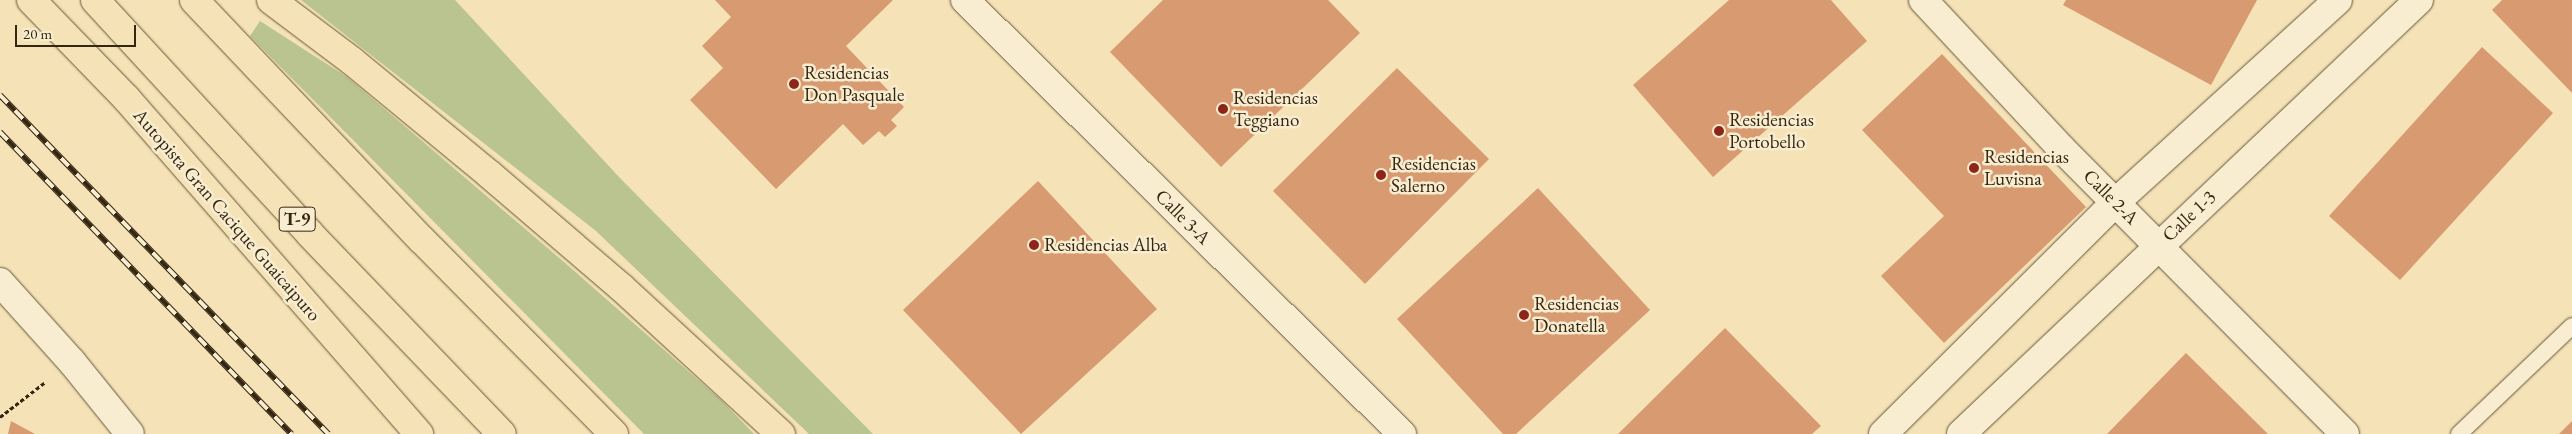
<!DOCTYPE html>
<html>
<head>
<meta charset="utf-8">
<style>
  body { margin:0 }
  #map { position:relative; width:2572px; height:434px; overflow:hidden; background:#f5e3b7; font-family:"EB Garamond",serif }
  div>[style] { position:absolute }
  .green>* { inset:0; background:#bac490 }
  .building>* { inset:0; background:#d79a71 }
  .path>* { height:3px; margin-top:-1.5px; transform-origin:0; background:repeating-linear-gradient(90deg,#352612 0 4px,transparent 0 6.5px) }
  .roads { filter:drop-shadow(0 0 1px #65553b) drop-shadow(0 0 1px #65553b) }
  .lane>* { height:16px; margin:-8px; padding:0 8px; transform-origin:8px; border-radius:8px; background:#f8edd0 }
  .street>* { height:28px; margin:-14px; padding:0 14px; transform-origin:14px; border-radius:14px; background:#f8edd0 }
  .secondary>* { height:28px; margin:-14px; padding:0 14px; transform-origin:14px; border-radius:14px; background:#f8edd0 }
  .highway>* { height:28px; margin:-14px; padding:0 14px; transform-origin:14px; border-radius:14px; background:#f5e3b7 }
  .rail>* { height:5.5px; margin-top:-2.75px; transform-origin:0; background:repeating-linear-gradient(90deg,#f8edd0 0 11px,#352612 0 22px); box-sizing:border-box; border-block:1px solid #352612 }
  .dots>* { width:14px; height:14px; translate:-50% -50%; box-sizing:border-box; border:2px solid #f8edd0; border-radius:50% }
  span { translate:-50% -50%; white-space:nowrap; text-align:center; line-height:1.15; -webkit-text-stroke:5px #f8edd0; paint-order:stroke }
  .shield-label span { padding:1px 4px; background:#f8edd0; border:1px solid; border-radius:4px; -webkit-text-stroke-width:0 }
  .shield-label { font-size:18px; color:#352612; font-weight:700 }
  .poi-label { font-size:19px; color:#352612 }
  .left { translate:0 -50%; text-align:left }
  .street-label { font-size:19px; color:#352612 }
  .scale { position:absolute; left:15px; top:25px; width:121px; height:22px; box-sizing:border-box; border:2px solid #352612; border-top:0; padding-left:6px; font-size:15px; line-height:18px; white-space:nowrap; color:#352612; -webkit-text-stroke:4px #f8edd0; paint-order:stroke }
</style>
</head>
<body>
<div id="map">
  <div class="green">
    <div style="clip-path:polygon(301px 0,455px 0,619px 177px,873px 434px,809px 434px,596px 231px)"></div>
    <div style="clip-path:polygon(260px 21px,347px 77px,571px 268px,722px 401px,754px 434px,644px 434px,250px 36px)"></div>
  </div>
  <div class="building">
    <div style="clip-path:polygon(715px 0,893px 0,846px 46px,904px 107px,891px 120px,897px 126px,885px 137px,879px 131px,863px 145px,843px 124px,776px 189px,690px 100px,723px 68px,702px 46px,731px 17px)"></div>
    <div style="clip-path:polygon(1163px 0,1328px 0,1360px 33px,1221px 167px,1110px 52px)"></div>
    <div style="clip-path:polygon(1729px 0,1831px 0,1867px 41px,1713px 177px,1633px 85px)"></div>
    <div style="clip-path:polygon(2066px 0,2257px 0,2211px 85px,2063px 5px)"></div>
    <div style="clip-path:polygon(2502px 0,2572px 0,2572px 93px,2492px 10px)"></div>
    <div style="clip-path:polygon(2482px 47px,2553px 113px,2400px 280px,2329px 216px)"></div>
    <div style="clip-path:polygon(1942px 54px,2086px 207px,1944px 343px,1881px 276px,1944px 216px,1862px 130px)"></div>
    <div style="clip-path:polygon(1397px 68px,1489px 159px,1365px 284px,1273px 191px)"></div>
    <div style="clip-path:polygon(1038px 181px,1157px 309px,1021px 434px,903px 310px)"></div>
    <div style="clip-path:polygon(1538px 188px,1650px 310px,1516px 434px,1503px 434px,1397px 319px)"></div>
    <div style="clip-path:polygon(1725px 328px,1821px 426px,1812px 434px,1618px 434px)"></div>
    <div style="clip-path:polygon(2186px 353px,2268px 434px,2107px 434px)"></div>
    <div style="clip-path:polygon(11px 421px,35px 434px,8px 434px)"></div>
    <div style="clip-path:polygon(2572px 421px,2572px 434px,2559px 434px)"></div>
  </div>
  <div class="path">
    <div style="left:0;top:417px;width:56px;rotate:-37.7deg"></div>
  </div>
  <div class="roads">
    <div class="lane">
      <div style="left:2459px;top:434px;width:156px;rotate:-43.7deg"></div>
    </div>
    <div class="street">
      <div style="left:965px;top:0;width:616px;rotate:44.8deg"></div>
      <div style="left:1923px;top:0;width:202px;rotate:47deg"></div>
      <div style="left:2061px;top:148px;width:403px;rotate:45.2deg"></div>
      <div style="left:1883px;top:434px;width:329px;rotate:-44.9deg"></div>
      <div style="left:2116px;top:202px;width:300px;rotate:-42.3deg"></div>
      <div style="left:1961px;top:434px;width:631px;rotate:-43.46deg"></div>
    </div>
    <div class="secondary">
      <div style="left:0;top:282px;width:108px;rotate:48deg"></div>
      <div style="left:72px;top:362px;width:92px;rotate:51.1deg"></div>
    </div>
    <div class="highway">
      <div style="left:31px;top:0;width:136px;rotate:45.9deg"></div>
      <div style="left:126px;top:98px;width:446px;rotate:48.9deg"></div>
      <div style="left:95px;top:0;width:318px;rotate:47.4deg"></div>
      <div style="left:310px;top:234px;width:277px;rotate:46.2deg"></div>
      <div style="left:194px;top:0;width:331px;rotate:46.5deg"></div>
      <div style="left:422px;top:240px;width:273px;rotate:45.3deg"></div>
      <div style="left:271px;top:0;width:101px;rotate:37deg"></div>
      <div style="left:352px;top:61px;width:178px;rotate:39.5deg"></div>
      <div style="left:489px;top:174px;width:175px;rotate:40.6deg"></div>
      <div style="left:622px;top:288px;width:216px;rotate:42.6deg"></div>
    </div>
  </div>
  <div class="rail">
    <div style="left:0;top:95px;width:472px;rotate:45.9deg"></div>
    <div style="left:0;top:132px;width:420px;rotate:46deg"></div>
  </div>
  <div class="dots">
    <div style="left:794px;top:84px;background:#8f2418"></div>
    <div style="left:1223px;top:109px;background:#8f2418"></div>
    <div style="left:1719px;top:131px;background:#8f2418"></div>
    <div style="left:1974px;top:168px;background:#8f2418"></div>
    <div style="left:1381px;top:175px;background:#8f2418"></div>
    <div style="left:1034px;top:245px;background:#8f2418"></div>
    <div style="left:1524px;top:315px;background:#8f2418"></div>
  </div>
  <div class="shield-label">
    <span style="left:297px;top:219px">T-9</span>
  </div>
  <div class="poi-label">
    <span class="left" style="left:804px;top:84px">Residencias<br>Don Pasquale</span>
    <span class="left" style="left:1233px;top:109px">Residencias<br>Teggiano</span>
    <span class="left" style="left:1729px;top:131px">Residencias<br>Portobello</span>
    <span class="left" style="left:1984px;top:168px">Residencias<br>Luvisna</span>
    <span class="left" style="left:1391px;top:175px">Residencias<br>Salerno</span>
    <span class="left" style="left:1044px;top:245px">Residencias Alba</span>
    <span class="left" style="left:1534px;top:315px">Residencias<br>Donatella</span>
  </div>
  <div class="street-label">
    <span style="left:2111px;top:197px;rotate:45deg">Calle 2-A</span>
    <span style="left:227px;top:215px;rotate:49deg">Autopista Gran Cacique Guaicaipuro</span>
    <span style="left:2189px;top:216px;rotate:-43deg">Calle 1-3</span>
    <span style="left:1183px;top:217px;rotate:45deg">Calle 3-A</span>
  </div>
  <div class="scale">20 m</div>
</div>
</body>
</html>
